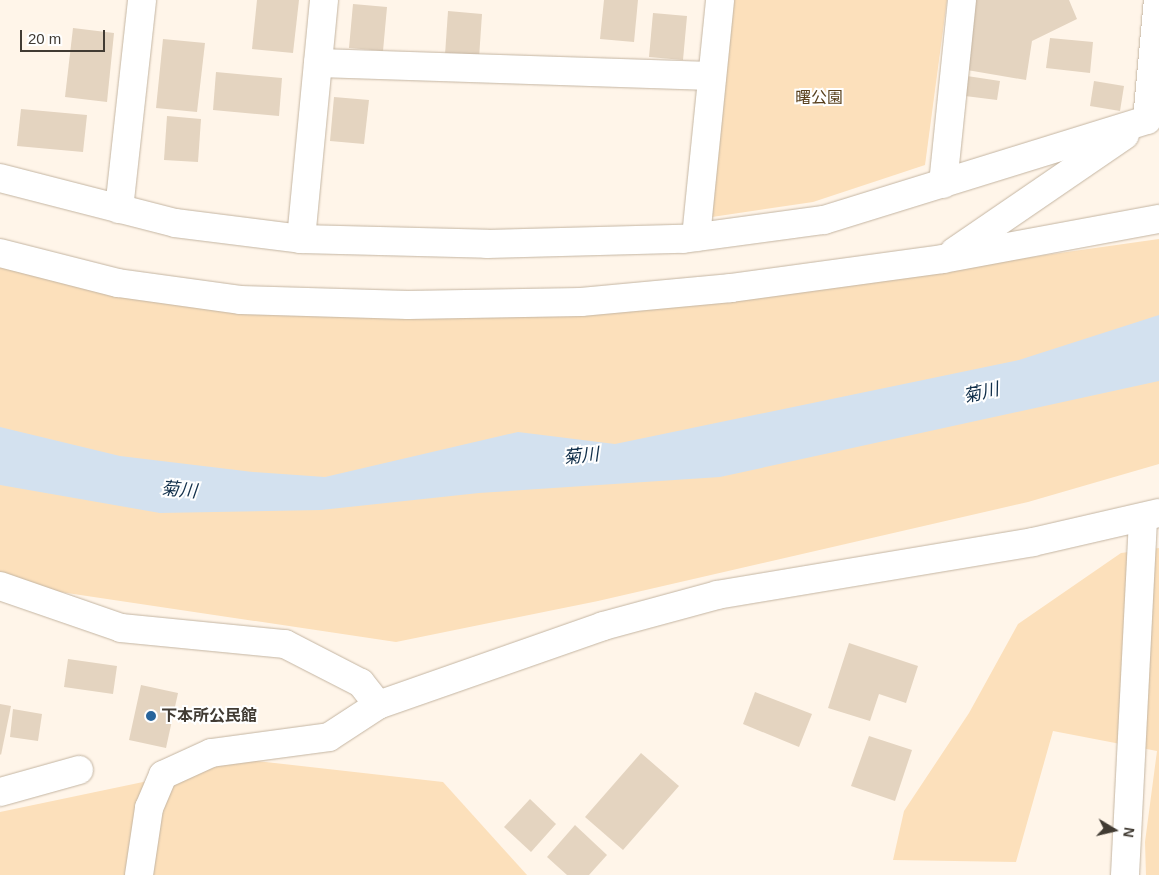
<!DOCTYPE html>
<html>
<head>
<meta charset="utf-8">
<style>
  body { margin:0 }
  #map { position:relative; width:1159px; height:875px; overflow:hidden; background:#fff5e9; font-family:Helvetica,"Noto Sans JP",sans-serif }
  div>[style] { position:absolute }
  .green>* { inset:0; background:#fce0bb }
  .water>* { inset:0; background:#d3e1ef }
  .building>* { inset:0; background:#e4d4c0 }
  .roads { filter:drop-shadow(0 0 1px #c4b5a2) drop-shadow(0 0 1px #c4b5a2) }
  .minor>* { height:28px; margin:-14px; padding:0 14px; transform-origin:14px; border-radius:14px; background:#fff }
  .dots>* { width:14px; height:14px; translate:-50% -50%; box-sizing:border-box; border:2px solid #fff; border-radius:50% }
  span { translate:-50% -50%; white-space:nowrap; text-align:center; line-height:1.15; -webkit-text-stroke:4px #fff; paint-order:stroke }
  .park-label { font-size:16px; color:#59401c }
  .poi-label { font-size:16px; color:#413b33; font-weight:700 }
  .left { translate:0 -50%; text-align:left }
  .water-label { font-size:18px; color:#112f4a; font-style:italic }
  .north { position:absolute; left:1089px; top:805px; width:50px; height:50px; -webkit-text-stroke:4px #fff; paint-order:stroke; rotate:99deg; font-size:14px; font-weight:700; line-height:20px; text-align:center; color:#413b33 }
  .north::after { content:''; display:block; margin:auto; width:18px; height:22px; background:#413b33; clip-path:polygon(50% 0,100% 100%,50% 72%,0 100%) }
  .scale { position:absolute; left:20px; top:30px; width:85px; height:22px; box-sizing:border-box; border:2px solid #413b33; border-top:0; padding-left:6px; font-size:15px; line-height:18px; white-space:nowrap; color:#413b33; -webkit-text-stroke:4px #fff; paint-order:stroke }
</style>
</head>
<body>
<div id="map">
  <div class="green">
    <div style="clip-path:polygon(730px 0,947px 0,925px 165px,813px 202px,712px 217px)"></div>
    <div style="clip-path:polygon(1159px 239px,1159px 464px,1028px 502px,598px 601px,396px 642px,0 583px,0 267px,240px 300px,882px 278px)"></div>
    <div style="clip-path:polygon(1159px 548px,1159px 875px,1146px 875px,1145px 842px,1157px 751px,1053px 731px,1016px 862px,893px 860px,904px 811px,969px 713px,1018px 624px,1121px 553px)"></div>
    <div style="clip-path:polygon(248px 760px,443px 782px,527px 875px,0 875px,0 812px)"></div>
  </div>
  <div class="water">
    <div style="clip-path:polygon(1159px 315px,1159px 381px,720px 477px,479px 493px,321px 510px,160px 513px,0 485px,0 427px,120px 456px,253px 472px,325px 477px,518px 432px,615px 444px,1019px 360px)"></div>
  </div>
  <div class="building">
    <div style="clip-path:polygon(257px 0,299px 0,293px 53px,252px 49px)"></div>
    <div style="clip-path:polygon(604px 0,638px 0,634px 42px,600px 39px)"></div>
    <div style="clip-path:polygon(975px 0,1069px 0,1077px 19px,1032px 41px,1026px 80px,967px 70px)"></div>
    <div style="clip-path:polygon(353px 4px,387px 7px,383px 51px,349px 48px)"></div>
    <div style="clip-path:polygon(448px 11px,482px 14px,479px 58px,445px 55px)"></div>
    <div style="clip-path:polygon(653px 13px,687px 16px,683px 60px,649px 57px)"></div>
    <div style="clip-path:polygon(73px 28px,114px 33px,107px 102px,65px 97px)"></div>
    <div style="clip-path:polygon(1050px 38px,1093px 42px,1090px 73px,1046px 68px)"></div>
    <div style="clip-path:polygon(163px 39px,205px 43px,197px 112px,156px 108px)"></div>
    <div style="clip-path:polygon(216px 72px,282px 78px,279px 116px,213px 110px)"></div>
    <div style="clip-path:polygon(967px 76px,1000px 81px,997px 100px,965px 96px)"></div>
    <div style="clip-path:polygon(1094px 81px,1124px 86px,1120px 111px,1090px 106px)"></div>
    <div style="clip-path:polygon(334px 97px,369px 100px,364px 144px,330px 141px)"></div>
    <div style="clip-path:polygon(21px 109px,87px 115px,83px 152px,17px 146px)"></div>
    <div style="clip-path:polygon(167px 116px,201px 119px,198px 162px,164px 160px)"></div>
    <div style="clip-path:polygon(849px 643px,918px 666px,906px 703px,879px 694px,870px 721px,828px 708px)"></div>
    <div style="clip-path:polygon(68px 659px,117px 666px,113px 694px,64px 687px)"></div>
    <div style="clip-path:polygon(141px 685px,178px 693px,166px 748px,129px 740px)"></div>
    <div style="clip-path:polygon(755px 692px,812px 714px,799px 747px,743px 724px)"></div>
    <div style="clip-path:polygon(0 704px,11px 706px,1px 755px,0 754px)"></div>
    <div style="clip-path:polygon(13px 709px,42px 714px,38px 741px,10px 737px)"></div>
    <div style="clip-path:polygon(869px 736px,912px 750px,895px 801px,851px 786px)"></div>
    <div style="clip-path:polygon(641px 753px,679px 786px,623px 850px,585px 817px)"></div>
    <div style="clip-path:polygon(530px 799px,556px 824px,531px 852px,504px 827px)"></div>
    <div style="clip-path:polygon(575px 825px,607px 855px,589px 875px,567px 875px,547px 857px)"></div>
  </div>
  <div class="roads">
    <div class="minor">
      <div style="left:318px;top:63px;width:394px;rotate:1.9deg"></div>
      <div style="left:0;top:178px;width:181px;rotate:14.4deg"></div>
      <div style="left:175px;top:223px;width:127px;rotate:7.2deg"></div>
      <div style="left:301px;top:239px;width:186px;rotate:1.5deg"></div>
      <div style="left:487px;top:244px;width:196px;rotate:-1.5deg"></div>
      <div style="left:683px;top:239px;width:142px;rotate:-7.7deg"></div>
      <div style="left:824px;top:220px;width:338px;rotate:-17.2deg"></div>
      <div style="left:1147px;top:120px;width:121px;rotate:-84.8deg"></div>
      <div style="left:943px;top:184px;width:185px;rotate:-84.1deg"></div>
      <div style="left:119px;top:209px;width:210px;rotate:-83.7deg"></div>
      <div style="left:696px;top:237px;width:238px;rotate:-84.2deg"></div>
      <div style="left:301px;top:239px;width:240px;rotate:-84.5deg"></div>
      <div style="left:954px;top:252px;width:207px;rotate:-34.4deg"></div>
      <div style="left:0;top:253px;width:122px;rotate:14.3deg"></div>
      <div style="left:118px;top:283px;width:123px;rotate:7.9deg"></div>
      <div style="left:240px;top:300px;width:168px;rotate:1.7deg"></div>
      <div style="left:408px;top:305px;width:173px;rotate:-1deg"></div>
      <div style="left:581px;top:302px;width:151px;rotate:-5.3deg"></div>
      <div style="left:731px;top:288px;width:214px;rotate:-7.8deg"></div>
      <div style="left:943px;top:259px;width:220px;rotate:-10.5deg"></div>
      <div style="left:0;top:586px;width:128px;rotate:19.1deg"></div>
      <div style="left:121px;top:628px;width:165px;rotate:5.6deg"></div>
      <div style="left:285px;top:644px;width:85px;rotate:27.2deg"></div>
      <div style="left:361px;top:683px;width:28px;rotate:52deg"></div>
      <div style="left:0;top:792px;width:82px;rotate:-15.6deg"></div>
      <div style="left:139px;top:875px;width:68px;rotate:-81.5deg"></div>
      <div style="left:149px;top:808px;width:36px;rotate:-67deg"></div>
      <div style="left:163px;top:775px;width:53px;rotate:-24.6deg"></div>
      <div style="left:211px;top:753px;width:119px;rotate:-7.7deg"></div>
      <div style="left:329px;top:737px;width:59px;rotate:-33.1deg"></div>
      <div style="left:378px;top:705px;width:238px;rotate:-19.3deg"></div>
      <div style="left:603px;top:626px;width:118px;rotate:-15.2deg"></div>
      <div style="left:717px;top:595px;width:320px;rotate:-9.5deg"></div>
      <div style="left:1033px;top:542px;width:129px;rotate:-13deg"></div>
      <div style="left:1125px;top:875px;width:357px;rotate:-87.1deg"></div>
    </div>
  </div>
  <div class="dots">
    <div style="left:151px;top:716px;background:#27649b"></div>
  </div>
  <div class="park-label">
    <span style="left:819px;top:98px">曙公園</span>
  </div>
  <div class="poi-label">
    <span class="left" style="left:161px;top:716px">下本所公民館</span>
  </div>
  <div class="water-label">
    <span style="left:981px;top:393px;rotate:-13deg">菊川</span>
    <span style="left:581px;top:456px;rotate:-6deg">菊川</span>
    <span style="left:179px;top:490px;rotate:5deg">菊川</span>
  </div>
  <div class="north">N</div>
  <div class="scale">20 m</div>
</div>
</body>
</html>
